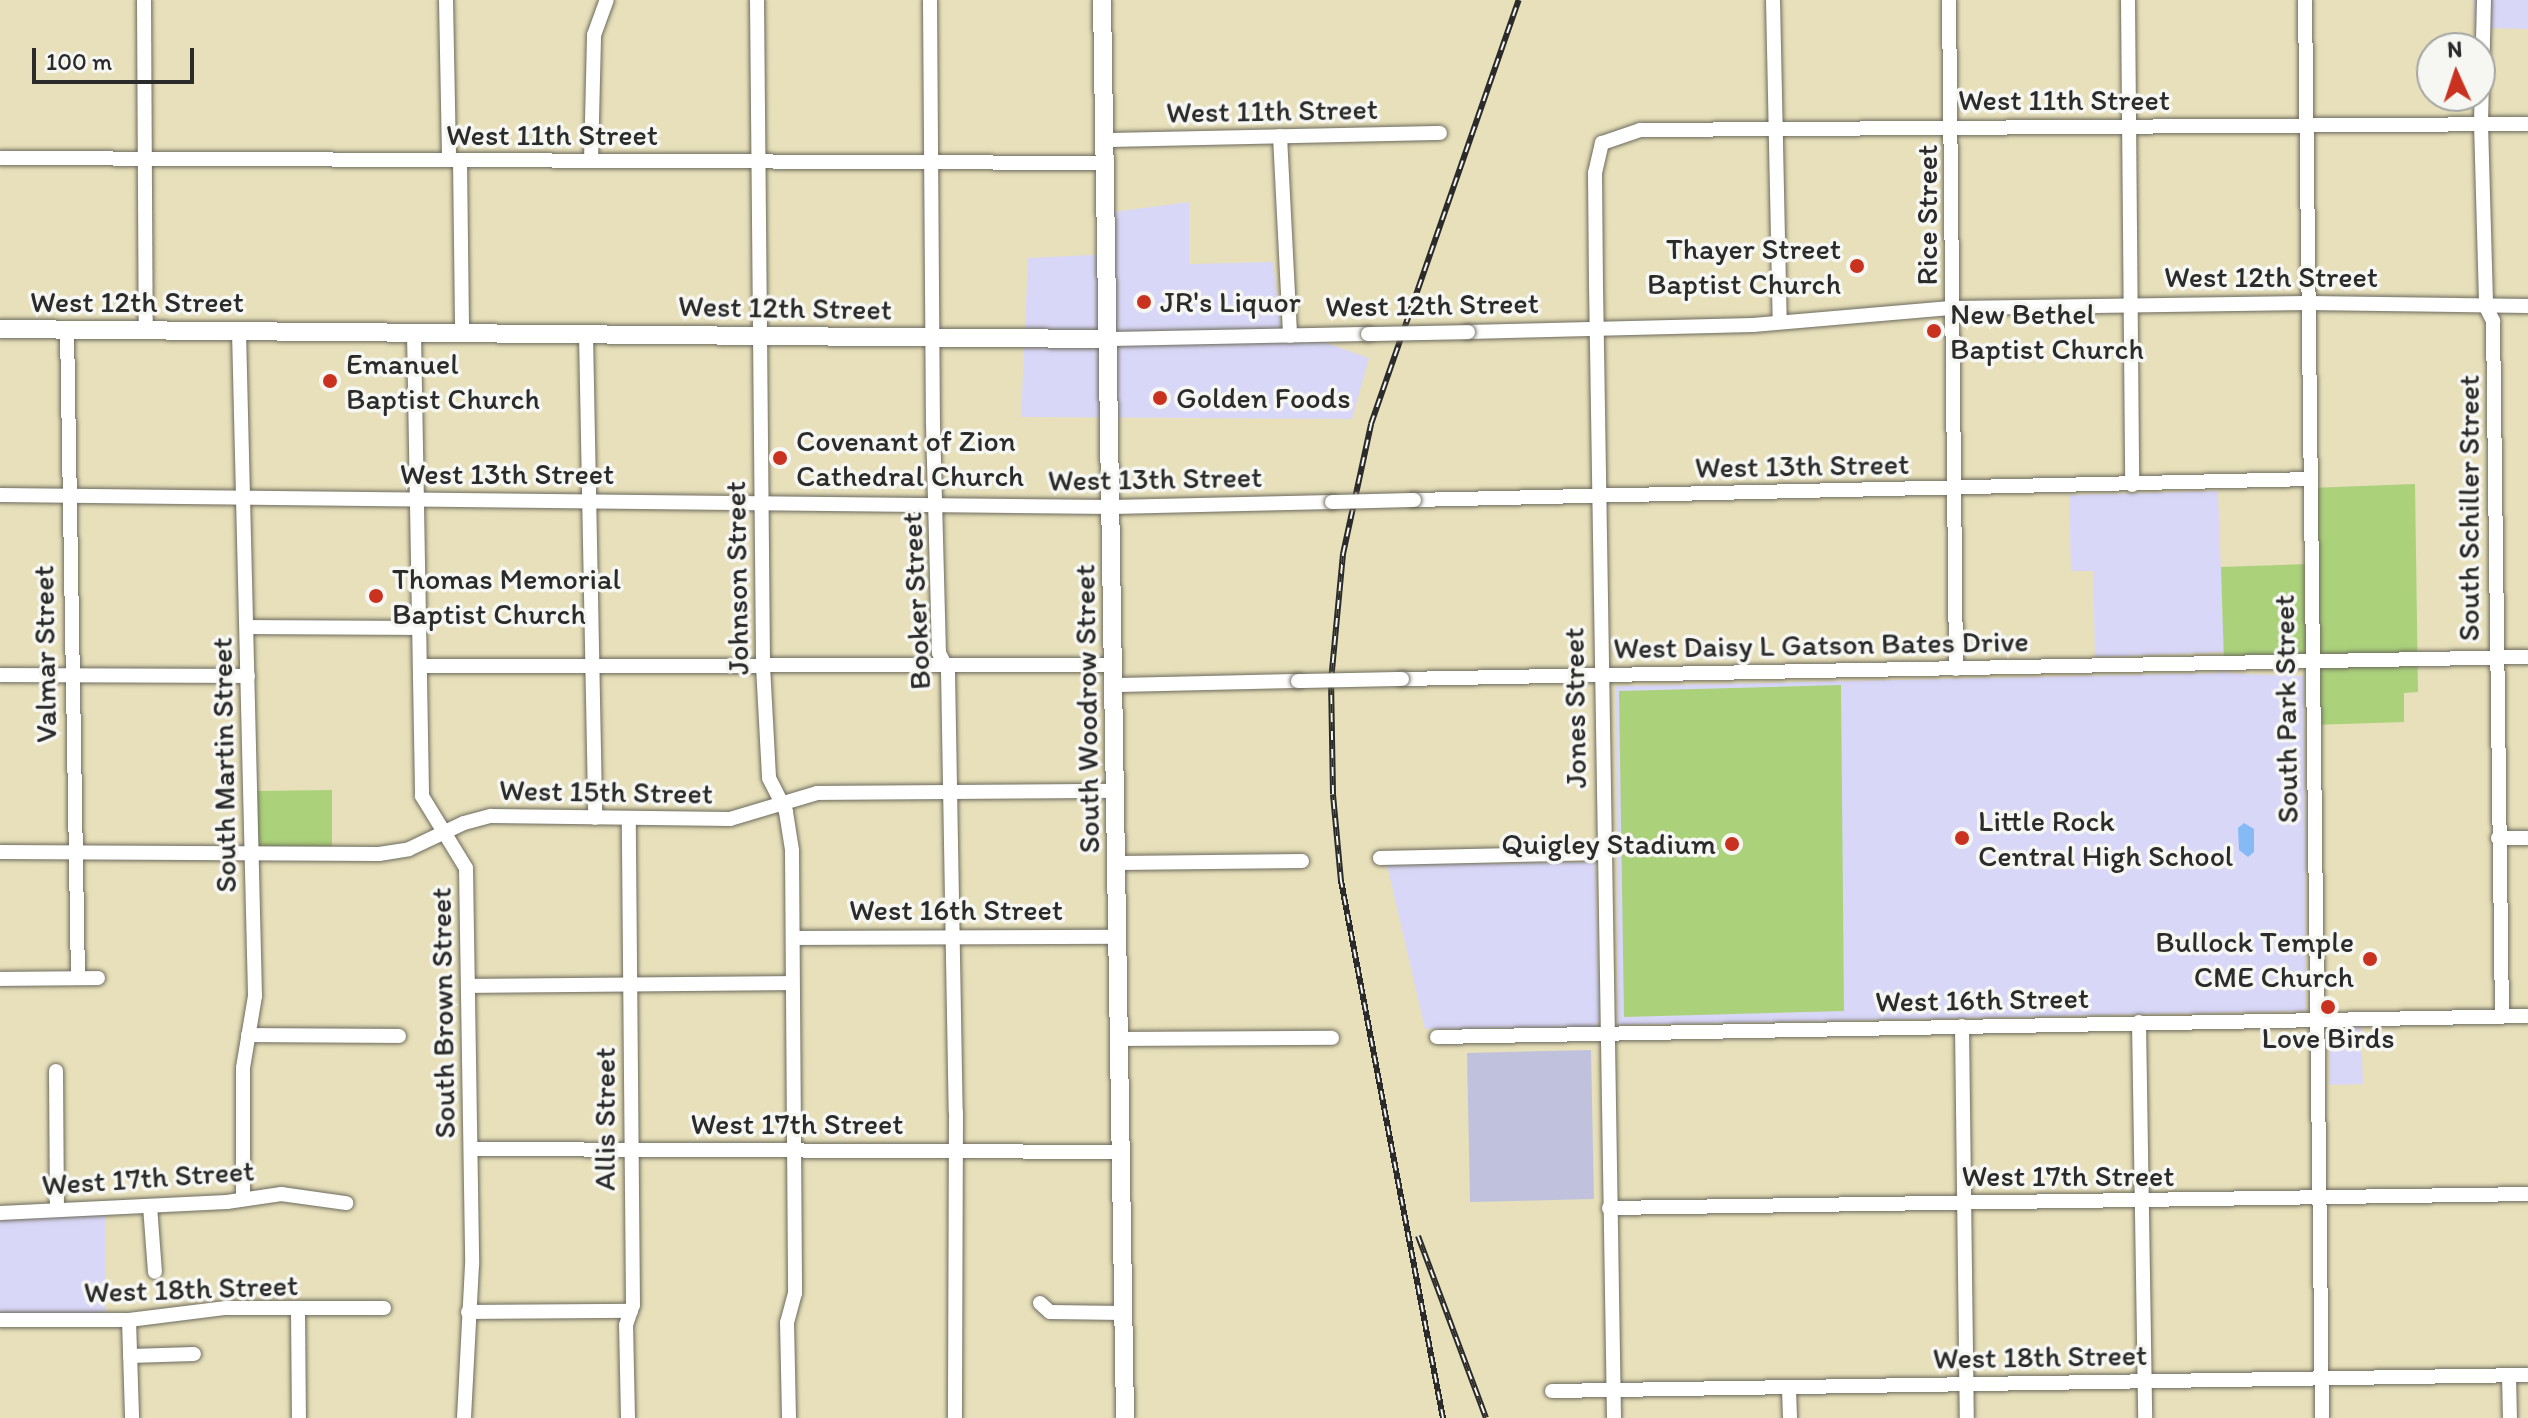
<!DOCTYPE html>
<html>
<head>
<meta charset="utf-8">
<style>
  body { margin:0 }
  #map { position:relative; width:2528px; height:1418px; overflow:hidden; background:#e7e0ba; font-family:Itim,sans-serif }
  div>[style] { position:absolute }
  .built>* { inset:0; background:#d9d7f7 }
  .industrial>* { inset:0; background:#c0c2dd }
  .green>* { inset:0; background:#abd17b }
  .water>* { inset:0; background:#86baf4 }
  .roads { filter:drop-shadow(0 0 2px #6d6a5d) drop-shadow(0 0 2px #6d6a5d) }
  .minor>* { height:14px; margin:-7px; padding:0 7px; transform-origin:7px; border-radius:7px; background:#fff }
  .major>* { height:18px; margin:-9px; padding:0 9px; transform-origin:9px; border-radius:9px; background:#fff }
  .rail>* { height:6px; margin-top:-3px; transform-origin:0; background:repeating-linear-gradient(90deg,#f6f6f2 0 9px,#2b2b2b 0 18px); box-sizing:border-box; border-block:2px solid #2b2b2b }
  .bridges { filter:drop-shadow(0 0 2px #6d6a5d) drop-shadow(0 0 2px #6d6a5d) }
  .minor-bridge>* { height:14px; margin:-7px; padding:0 7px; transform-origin:7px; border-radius:7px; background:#fff }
  .dots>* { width:22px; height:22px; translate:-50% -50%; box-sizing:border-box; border:4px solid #f6f6f2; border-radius:50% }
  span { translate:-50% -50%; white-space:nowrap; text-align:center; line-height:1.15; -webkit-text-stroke:7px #f6f6f2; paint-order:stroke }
  .street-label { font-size:30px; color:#2b2b2b }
  .poi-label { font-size:30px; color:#2b2b2b }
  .right { translate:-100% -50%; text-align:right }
  .left { translate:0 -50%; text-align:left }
  .north { position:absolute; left:2416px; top:32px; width:80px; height:80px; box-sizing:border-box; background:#f6f6f2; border:2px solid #a5a5a2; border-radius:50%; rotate:357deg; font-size:22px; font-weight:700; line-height:32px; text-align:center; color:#2b2b2b }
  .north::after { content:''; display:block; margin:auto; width:28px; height:36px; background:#c8321e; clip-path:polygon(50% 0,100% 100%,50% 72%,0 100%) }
  .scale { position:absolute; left:32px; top:48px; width:162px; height:36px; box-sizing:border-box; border:4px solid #2b2b2b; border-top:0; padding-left:10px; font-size:24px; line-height:28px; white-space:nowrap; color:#2b2b2b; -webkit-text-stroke:6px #f6f6f2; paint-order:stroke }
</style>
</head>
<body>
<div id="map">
  <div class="built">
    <div style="clip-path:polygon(2474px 0,2528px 0,2528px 29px,2475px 28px)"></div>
    <div style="clip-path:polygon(1189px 202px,1189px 264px,1273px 262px,1281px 327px,1369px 358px,1352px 419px,1021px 417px,1028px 258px,1113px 254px,1113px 212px)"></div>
    <div style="clip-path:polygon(2218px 491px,2224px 652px,2095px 657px,2093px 571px,2071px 571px,2069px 495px)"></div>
    <div style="clip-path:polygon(2224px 663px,2226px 673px,2304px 676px,2306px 1011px,1618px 1025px,1616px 686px,2221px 673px)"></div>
    <div style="clip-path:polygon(1595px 862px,1600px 1018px,1596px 1027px,1425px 1029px,1387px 865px)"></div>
    <div style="clip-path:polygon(2361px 1026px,2363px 1084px,2329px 1085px,2329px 1030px)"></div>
    <div style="clip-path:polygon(106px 1209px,105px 1320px,0 1320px,0 1212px)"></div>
  </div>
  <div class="industrial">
    <div style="clip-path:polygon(1591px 1050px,1594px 1199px,1470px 1202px,1467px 1053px)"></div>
  </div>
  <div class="green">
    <div style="clip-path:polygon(2415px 484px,2418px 692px,2404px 693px,2404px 722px,2312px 725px,2311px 661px,2224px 663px,2221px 567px,2310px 564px,2310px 488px)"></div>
    <div style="clip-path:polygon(1841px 685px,1844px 1011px,1624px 1017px,1619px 691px)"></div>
    <div style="clip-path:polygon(332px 790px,332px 848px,254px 846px,254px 791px)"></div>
  </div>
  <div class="water">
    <div style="clip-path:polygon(2244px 823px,2254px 829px,2254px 852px,2248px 857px,2239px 850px,2238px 828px)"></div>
  </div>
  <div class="roads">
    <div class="minor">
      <div style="left:144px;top:0;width:330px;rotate:89.7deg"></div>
      <div style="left:446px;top:0;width:160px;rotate:88.9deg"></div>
      <div style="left:757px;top:0;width:666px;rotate:89.48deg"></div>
      <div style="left:763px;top:666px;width:112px;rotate:86.9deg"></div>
      <div style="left:769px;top:778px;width:38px;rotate:63deg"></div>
      <div style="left:786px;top:812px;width:39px;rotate:81deg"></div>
      <div style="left:792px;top:851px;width:442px;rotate:89.6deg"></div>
      <div style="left:795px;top:1293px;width:30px;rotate:105deg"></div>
      <div style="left:787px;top:1322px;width:96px;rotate:88.8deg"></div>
      <div style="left:930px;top:0;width:424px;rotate:89.6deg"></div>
      <div style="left:933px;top:424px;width:229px;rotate:88.5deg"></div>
      <div style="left:939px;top:653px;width:20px;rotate:63deg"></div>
      <div style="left:948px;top:671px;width:441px;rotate:89deg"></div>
      <div style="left:956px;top:1112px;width:306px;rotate:90.2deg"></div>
      <div style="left:1773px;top:0;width:322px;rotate:88.8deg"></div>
      <div style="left:1949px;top:0;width:669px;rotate:89.4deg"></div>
      <div style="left:2128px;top:0;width:485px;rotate:89.5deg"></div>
      <div style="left:2305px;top:0;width:1418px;rotate:89.31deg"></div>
      <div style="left:2484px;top:0;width:123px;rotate:91.4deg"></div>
      <div style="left:2481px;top:123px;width:184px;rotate:88.4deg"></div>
      <div style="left:2486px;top:307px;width:16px;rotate:63deg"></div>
      <div style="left:2493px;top:321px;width:695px;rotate:89.26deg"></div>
      <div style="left:1280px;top:136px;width:200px;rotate:87.1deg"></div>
      <div style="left:1105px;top:140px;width:335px;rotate:-1.2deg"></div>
      <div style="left:0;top:158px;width:1105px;rotate:0.26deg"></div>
      <div style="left:460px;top:160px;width:173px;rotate:89.3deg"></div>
      <div style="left:591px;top:161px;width:126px;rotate:-88.6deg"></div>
      <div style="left:594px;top:35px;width:37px;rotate:-70deg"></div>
      <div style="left:67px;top:329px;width:648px;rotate:89.03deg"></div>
      <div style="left:239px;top:331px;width:665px;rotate:88.62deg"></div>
      <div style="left:255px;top:996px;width:73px;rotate:99.5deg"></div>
      <div style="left:243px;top:1068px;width:128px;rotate:90deg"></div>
      <div style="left:1468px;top:332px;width:285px;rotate:-1.4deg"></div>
      <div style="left:1753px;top:325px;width:201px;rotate:-4.9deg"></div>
      <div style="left:1953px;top:308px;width:354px;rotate:-0.8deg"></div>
      <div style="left:2307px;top:303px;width:221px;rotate:0.8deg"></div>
      <div style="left:414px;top:333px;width:463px;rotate:89deg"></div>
      <div style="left:422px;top:796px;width:84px;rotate:58.6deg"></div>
      <div style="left:466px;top:868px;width:397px;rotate:89.1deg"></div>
      <div style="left:472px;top:1265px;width:153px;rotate:93deg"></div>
      <div style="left:586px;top:334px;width:484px;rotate:88.9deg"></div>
      <div style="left:1106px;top:339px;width:262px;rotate:-1.1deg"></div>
      <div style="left:0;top:495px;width:1112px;rotate:0.62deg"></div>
      <div style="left:1112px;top:507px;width:220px;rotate:-1.3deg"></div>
      <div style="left:1414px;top:500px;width:896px;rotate:-1.34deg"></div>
      <div style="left:247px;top:627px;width:173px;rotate:0.3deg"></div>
      <div style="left:421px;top:666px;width:694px;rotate:-0.08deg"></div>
      <div style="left:0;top:675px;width:248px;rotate:0.2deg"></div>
      <div style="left:1402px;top:679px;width:1126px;rotate:-1.12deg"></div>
      <div style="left:1115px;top:685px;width:183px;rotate:-1.3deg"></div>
      <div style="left:2498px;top:838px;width:30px"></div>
      <div style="left:0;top:852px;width:379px;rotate:0.3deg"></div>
      <div style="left:379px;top:854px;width:30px;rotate:-9deg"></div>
      <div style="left:409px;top:849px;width:61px;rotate:-25.3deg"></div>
      <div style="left:464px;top:823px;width:28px;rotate:-15deg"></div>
      <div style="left:491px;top:816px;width:239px;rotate:0.7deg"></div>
      <div style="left:730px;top:819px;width:91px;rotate:-16.6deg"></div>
      <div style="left:817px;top:793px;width:300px;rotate:-0.4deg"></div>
      <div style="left:1380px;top:858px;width:224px;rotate:-1.3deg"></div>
      <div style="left:1118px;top:863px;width:184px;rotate:-0.6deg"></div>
      <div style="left:793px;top:938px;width:326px;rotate:-0.2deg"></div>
      <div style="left:0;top:979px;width:98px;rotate:-0.6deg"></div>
      <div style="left:468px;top:986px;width:324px;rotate:-0.5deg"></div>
      <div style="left:2139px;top:1022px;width:396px;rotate:89.1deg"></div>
      <div style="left:1962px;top:1026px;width:392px;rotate:89.3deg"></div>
      <div style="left:248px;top:1035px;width:151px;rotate:0.4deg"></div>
      <div style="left:1437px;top:1037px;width:1091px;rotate:-1.1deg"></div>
      <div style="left:1121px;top:1039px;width:211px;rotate:-0.3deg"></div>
      <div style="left:56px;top:1071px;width:139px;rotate:89.6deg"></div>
      <div style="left:471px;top:1149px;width:652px;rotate:0.26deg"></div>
      <div style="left:150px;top:1206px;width:66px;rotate:85.7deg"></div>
      <div style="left:1609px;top:1208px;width:919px;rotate:-0.87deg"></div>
      <div style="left:0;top:1213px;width:227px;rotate:-2.8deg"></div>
      <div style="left:227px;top:1202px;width:55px;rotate:-8.4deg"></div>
      <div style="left:281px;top:1194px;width:66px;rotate:7.9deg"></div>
      <div style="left:1040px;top:1303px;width:13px;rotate:42deg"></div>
      <div style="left:1050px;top:1312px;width:73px;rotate:0.8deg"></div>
      <div style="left:298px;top:1310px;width:108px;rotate:89.5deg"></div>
      <div style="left:468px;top:1312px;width:163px;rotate:-0.4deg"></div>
      <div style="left:0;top:1320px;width:129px"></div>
      <div style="left:129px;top:1320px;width:98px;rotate:-7.1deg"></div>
      <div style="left:226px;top:1308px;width:158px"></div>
      <div style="left:129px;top:1320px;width:98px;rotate:88.2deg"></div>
      <div style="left:130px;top:1356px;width:64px;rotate:-1.8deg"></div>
      <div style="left:2509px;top:1375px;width:43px;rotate:88.7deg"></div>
      <div style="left:1789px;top:1389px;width:29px;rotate:88deg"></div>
      <div style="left:1552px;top:1391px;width:976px;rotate:-0.94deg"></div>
      <div style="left:628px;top:1418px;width:93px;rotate:-91.2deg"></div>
      <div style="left:626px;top:1325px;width:21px;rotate:-71deg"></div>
      <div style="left:633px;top:1305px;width:487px;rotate:-90.5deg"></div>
      <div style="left:1614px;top:1418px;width:1130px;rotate:-90.91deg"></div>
      <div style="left:1596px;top:288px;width:115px;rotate:-90.5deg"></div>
      <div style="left:1595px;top:173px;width:31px;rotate:-77deg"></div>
      <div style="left:1602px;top:143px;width:40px;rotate:-18.9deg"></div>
      <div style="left:1640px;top:130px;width:888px;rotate:-0.39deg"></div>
    </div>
    <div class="major">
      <div style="left:1102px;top:0;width:1418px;rotate:89.07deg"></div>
      <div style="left:0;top:329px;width:1106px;rotate:0.52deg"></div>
    </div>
  </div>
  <div class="rail">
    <div style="left:1418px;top:1236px;width:194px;rotate:69.5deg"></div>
    <div style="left:1443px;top:1418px;width:547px;rotate:-100.75deg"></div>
    <div style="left:1341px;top:881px;width:87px;rotate:-95.3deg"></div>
    <div style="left:1333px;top:794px;width:113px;rotate:-91deg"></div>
    <div style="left:1331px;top:681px;width:128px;rotate:-84.6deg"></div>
    <div style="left:1343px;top:554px;width:133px;rotate:-77.8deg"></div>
    <div style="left:1371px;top:424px;width:449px;rotate:-70.8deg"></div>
  </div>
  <div class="bridges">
    <div class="minor-bridge">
      <div style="left:1368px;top:334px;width:100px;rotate:-1.1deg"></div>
      <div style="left:1332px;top:502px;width:82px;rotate:-1.4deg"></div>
      <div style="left:1298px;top:681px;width:104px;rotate:-1.1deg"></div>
    </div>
  </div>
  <div class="dots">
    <div style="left:1857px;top:266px;background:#c8321e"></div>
    <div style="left:1144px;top:302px;background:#c8321e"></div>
    <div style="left:1934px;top:331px;background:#c8321e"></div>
    <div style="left:330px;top:381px;background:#c8321e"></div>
    <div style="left:1160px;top:398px;background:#c8321e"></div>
    <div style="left:780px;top:458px;background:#c8321e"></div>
    <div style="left:376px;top:596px;background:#c8321e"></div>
    <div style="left:1962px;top:838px;background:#c8321e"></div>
    <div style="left:1732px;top:844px;background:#c8321e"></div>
    <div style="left:2370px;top:959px;background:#c8321e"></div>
    <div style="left:2328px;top:1007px;background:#c8321e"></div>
  </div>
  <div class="street-label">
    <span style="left:2064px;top:100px">West 11th Street</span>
    <span style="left:1272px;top:111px;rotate:-1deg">West 11th Street</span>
    <span style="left:552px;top:135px">West 11th Street</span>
    <span style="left:1927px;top:215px;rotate:-90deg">Rice Street</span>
    <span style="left:2271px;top:277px">West 12th Street</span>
    <span style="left:137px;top:302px">West 12th Street</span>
    <span style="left:1432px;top:305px;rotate:-1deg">West 12th Street</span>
    <span style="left:785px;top:308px;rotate:1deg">West 12th Street</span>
    <span style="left:1802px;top:466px;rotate:-1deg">West 13th Street</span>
    <span style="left:507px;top:474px">West 13th Street</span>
    <span style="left:1155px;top:479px;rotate:-1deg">West 13th Street</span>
    <span style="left:2469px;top:508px;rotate:-90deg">South Schiller Street</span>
    <span style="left:737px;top:578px;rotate:-91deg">Johnson Street</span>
    <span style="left:916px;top:601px;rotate:-93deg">Booker Street</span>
    <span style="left:1821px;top:645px;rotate:-1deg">West Daisy L Gatson Bates Drive</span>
    <span style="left:45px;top:654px;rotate:-91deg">Valmar Street</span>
    <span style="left:1575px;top:708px;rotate:-91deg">Jones Street</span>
    <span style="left:1087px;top:709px;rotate:-91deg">South Woodrow Street</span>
    <span style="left:2286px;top:709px;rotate:-91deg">South Park Street</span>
    <span style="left:224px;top:765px;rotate:-91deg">South Martin Street</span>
    <span style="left:606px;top:792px;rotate:1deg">West 15th Street</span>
    <span style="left:956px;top:910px">West 16th Street</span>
    <span style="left:1982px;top:1000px;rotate:-1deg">West 16th Street</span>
    <span style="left:443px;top:1013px;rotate:-91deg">South Brown Street</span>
    <span style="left:605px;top:1119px;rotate:-90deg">Allis Street</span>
    <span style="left:797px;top:1124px">West 17th Street</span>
    <span style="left:2068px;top:1176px">West 17th Street</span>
    <span style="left:148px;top:1178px;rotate:-4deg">West 17th Street</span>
    <span style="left:191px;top:1289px;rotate:-2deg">West 18th Street</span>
    <span style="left:2040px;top:1357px;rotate:-1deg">West 18th Street</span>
  </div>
  <div class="poi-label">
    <span class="right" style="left:1841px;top:266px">Thayer Street<br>Baptist Church</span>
    <span class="left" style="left:1160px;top:302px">JR's Liquor</span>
    <span class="left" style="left:1950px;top:331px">New Bethel<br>Baptist Church</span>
    <span class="left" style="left:346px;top:381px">Emanuel<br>Baptist Church</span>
    <span class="left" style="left:1176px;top:398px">Golden Foods</span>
    <span class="left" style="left:796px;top:458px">Covenant of Zion<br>Cathedral Church</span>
    <span class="left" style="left:392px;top:596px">Thomas Memorial<br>Baptist Church</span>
    <span class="left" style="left:1978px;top:838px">Little Rock<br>Central High School</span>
    <span class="right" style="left:1716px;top:844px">Quigley Stadium</span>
    <span class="right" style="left:2354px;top:959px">Bullock Temple<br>CME Church</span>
    <span style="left:2328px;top:1038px">Love Birds</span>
  </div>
  <div class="north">N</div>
  <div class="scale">100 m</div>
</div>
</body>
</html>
